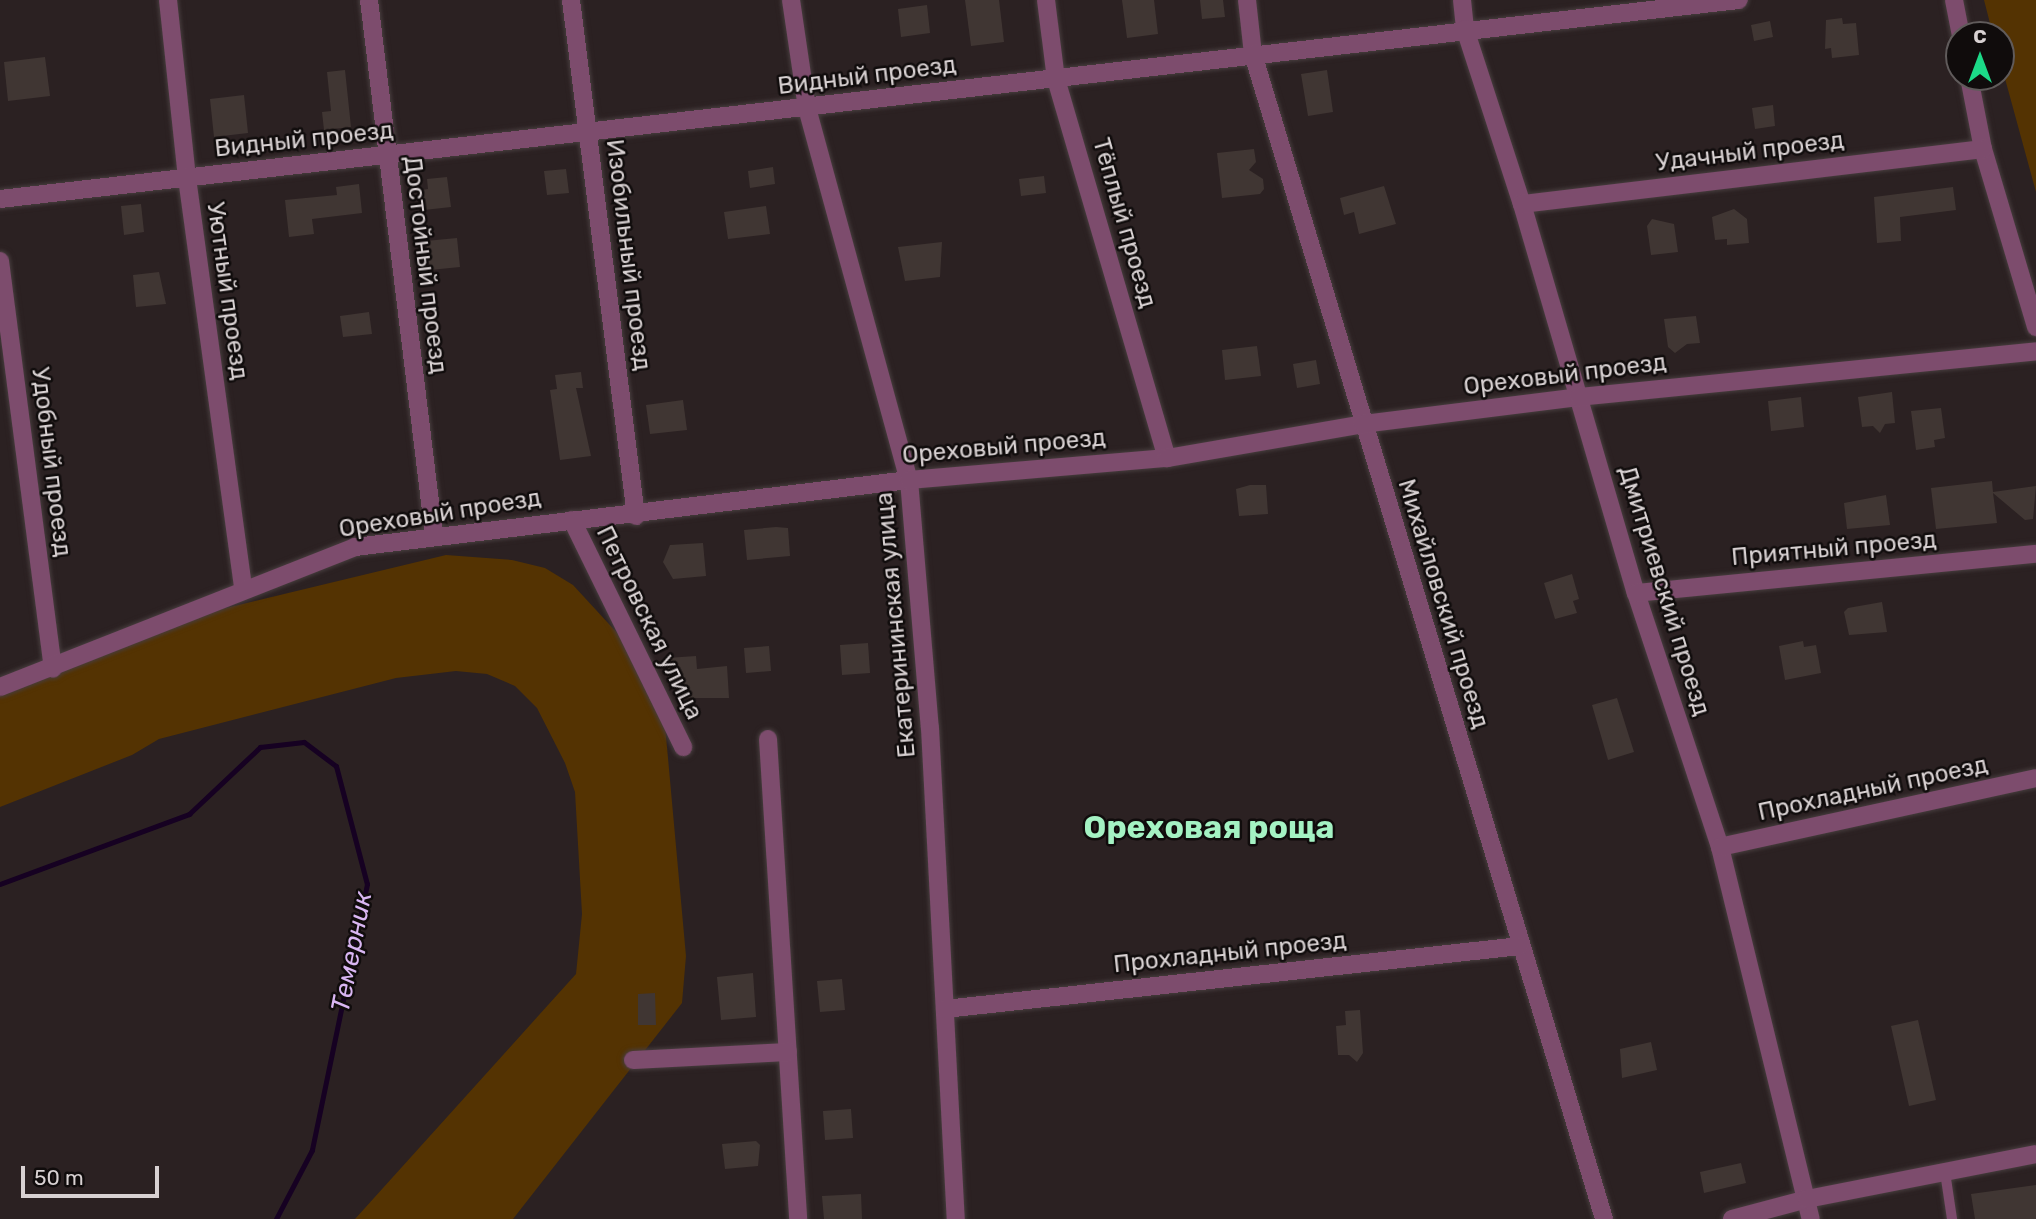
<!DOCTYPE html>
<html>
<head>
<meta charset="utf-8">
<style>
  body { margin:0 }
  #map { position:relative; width:2036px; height:1219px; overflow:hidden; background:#2b2122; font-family:Rubik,sans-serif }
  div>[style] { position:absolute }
  .green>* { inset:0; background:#543302 }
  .stream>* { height:5px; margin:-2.5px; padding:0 2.5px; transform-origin:2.5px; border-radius:2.5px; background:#160122 }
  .building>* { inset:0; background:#403633 }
  .roads { filter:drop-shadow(0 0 2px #473d3e) drop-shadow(0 0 2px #473d3e) }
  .service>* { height:10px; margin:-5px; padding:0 5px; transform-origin:5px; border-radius:5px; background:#7d4c6d }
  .minor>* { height:18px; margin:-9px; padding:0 9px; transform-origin:9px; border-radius:9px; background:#7d4c6d }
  span { translate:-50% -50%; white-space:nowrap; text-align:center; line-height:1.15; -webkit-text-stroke:5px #100c0c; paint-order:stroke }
  .street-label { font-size:24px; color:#d8d1d2 }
  .water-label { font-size:26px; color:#d9b6f2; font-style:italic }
  .district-label { font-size:32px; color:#a4f2c3; font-weight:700 }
  .north { position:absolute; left:1945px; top:21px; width:70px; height:70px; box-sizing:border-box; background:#100c0c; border:2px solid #605b5b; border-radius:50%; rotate:0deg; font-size:19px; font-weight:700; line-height:28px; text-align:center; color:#d8d1d2 }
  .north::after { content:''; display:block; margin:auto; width:24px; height:32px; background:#1cd988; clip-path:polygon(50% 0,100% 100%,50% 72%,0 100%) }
  .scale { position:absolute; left:21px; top:1166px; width:138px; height:32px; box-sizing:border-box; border:4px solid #d8d1d2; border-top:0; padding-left:9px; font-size:21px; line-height:24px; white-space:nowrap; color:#d8d1d2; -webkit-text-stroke:5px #100c0c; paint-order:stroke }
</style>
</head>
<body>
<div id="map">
  <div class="green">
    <div style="clip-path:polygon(1984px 0,2036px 0,2036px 192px,2001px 64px,2001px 35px,1993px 35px)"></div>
    <div style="clip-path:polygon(446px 555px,512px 560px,545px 568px,573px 585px,620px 636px,665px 725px,686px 956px,682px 1003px,513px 1219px,355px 1219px,576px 974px,582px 914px,575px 792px,565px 763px,537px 708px,515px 686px,487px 674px,456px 671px,396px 678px,159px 739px,132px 755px,0 807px,0 695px,218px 610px)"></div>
  </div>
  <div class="stream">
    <div style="left:0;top:884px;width:202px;rotate:-20.3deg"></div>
    <div style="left:189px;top:814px;width:98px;rotate:-43.3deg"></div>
    <div style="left:260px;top:747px;width:44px;rotate:-6.5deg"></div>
    <div style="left:304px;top:742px;width:40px;rotate:37deg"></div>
    <div style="left:336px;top:766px;width:122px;rotate:75.3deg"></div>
    <div style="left:367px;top:884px;width:272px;rotate:101.7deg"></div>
    <div style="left:312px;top:1150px;width:78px;rotate:117.6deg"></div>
  </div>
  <div class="building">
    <div style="clip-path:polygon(965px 0,999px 0,1004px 42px,971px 46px)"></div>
    <div style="clip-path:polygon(1122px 0,1154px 0,1158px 34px,1127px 38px)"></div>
    <div style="clip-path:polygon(1200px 0,1223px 0,1225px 17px,1202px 19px)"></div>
    <div style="clip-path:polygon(927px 5px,930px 33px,901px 37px,898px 9px)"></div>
    <div style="clip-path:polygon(1842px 18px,1843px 24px,1856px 23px,1859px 55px,1832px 58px,1831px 48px,1825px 49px,1826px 20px)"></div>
    <div style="clip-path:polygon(1770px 21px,1773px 37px,1754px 41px,1751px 25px)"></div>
    <div style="clip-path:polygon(45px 57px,50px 96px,8px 101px,4px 62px)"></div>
    <div style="clip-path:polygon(345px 70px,351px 127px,324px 130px,322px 112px,331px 111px,327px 72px)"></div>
    <div style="clip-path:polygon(1327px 70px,1333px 112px,1308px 116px,1301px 74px)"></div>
    <div style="clip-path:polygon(244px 95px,248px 133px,214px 137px,210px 99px)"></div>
    <div style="clip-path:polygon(1773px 105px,1775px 126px,1755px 129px,1752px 108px)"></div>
    <div style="clip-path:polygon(1254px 149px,1256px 162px,1249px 170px,1263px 179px,1264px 189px,1260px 194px,1222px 198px,1217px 153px)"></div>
    <div style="clip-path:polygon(773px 167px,775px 184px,750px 188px,748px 171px)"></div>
    <div style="clip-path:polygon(566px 169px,569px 193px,547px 195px,544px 171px)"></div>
    <div style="clip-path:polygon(1044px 176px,1046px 193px,1021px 196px,1019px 179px)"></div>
    <div style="clip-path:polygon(447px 177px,451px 207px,424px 210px,422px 190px,428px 189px,427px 179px)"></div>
    <div style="clip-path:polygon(359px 184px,362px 213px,312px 219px,314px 234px,289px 237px,285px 200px,337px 195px,336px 187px)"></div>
    <div style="clip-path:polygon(1384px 186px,1396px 224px,1359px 234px,1354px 212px,1344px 215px,1340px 198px)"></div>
    <div style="clip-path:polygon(1953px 187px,1956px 210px,1900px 217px,1901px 241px,1877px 243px,1874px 197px)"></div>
    <div style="clip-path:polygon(141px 204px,144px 232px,124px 235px,121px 206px)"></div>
    <div style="clip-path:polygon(766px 206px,770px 234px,728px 239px,724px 212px)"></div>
    <div style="clip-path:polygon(1734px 209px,1747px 219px,1749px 243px,1727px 245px,1727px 239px,1715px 240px,1712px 217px)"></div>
    <div style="clip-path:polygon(1652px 219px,1674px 224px,1678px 252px,1651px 255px,1647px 226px)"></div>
    <div style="clip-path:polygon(457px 238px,460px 267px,430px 270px,426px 241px)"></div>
    <div style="clip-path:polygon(942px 242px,940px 277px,905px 281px,898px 247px)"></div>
    <div style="clip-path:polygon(159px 272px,166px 304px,136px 307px,133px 275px)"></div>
    <div style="clip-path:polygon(369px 312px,372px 334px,343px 337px,340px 316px)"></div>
    <div style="clip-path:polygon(1696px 316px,1700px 343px,1687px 344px,1675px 353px,1668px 347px,1664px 319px)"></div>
    <div style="clip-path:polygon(1257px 346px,1261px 376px,1225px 380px,1222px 350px)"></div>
    <div style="clip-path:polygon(1316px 360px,1320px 384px,1297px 388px,1293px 364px)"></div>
    <div style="clip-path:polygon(581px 372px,583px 388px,576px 388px,591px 456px,560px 460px,550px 390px,557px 389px,555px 375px)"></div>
    <div style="clip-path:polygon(1892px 392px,1895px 423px,1885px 424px,1880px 433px,1873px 426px,1862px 427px,1858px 397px)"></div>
    <div style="clip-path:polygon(1801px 397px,1804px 427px,1771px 431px,1768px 401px)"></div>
    <div style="clip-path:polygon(683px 400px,687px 430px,650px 434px,646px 405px)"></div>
    <div style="clip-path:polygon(1941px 408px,1945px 438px,1934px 440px,1935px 447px,1916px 450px,1911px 411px)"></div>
    <div style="clip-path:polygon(1992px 481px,1993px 492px,2036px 486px,2033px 519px,2025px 520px,1993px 493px,1997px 523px,1936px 529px,1931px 488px)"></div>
    <div style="clip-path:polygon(1250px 485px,1266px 485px,1268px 514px,1239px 516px,1236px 489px)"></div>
    <div style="clip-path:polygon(1886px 495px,1890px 525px,1847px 529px,1844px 503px)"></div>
    <div style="clip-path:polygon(776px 527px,788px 528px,790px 556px,747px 560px,744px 530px)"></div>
    <div style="clip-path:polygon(703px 543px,706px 576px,673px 579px,663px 562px,670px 545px)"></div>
    <div style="clip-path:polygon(1572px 574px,1579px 599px,1573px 601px,1577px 613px,1555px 619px,1544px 583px)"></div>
    <div style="clip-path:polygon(1882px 602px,1887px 632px,1849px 635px,1844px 612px,1848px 608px)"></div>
    <div style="clip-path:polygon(1803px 641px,1804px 647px,1816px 645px,1821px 673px,1785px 680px,1779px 646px)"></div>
    <div style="clip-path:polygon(868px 643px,870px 673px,842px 675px,840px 645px)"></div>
    <div style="clip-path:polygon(769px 646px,771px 671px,746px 673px,744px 648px)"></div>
    <div style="clip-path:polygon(696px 656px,697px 669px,727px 666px,729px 698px,679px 698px,678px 682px,669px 683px,667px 658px)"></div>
    <div style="clip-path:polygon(1617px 698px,1634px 752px,1608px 760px,1592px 705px)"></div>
    <div style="clip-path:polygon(753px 973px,756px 1017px,721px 1020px,717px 977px)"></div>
    <div style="clip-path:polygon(842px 979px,845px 1010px,820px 1012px,817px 981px)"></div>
    <div style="clip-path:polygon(655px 993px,656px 1025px,638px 1025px,638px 994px)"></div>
    <div style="clip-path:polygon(1360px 1010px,1363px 1053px,1357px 1062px,1349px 1055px,1338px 1055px,1336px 1026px,1346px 1025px,1345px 1011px)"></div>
    <div style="clip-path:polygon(1918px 1020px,1936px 1100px,1909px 1106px,1891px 1026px)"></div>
    <div style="clip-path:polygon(1651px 1042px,1657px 1070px,1622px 1078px,1620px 1049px)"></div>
    <div style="clip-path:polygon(851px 1109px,853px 1138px,825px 1140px,823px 1111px)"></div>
    <div style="clip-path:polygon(756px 1141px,760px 1145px,758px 1166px,725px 1169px,722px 1144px)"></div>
    <div style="clip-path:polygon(1741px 1163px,1746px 1183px,1704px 1193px,1700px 1172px)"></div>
    <div style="clip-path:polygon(2036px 1185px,2036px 1219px,1975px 1219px,1971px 1194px)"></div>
    <div style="clip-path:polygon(861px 1194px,862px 1219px,824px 1219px,822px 1196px)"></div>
  </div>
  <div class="roads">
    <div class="service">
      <div style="left:1945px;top:1172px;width:48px;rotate:81.5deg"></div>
    </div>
    <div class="minor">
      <div style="left:168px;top:0;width:179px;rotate:83.9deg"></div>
      <div style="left:187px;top:178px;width:413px;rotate:82.2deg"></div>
      <div style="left:369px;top:0;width:539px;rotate:83.07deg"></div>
      <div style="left:571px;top:0;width:520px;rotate:82.82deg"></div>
      <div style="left:791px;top:0;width:109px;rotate:81.6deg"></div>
      <div style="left:807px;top:108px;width:386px;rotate:74.7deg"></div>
      <div style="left:909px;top:480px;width:249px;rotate:85.2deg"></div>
      <div style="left:930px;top:728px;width:492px;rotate:87deg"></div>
      <div style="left:1046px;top:0;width:80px;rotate:82.8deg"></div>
      <div style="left:1056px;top:79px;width:395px;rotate:73.7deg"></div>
      <div style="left:1247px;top:0;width:54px;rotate:83.7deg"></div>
      <div style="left:1253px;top:54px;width:1217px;rotate:73.23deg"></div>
      <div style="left:1462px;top:0;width:29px;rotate:84deg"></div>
      <div style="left:1465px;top:29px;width:184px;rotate:72deg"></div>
      <div style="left:1522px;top:204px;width:405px;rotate:73.7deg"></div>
      <div style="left:1636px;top:593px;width:268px;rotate:71.7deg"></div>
      <div style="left:1720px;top:847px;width:383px;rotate:76.3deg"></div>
      <div style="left:1954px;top:0;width:36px;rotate:79deg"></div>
      <div style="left:1969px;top:77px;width:73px;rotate:79deg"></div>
      <div style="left:1983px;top:149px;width:186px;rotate:73.4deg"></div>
      <div style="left:0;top:199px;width:1750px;rotate:-6.53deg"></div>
      <div style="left:1522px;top:204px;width:464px;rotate:-6.8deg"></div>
      <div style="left:0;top:261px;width:411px;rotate:82.6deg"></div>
      <div style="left:572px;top:520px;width:253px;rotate:63.9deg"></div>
      <div style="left:1636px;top:593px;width:402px;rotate:-5.6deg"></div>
      <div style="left:0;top:687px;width:382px;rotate:-21.5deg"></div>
      <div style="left:355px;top:547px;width:558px;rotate:-6.9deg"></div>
      <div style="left:909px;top:480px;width:259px;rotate:-4.9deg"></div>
      <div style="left:1167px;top:458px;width:199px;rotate:-9.8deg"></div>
      <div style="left:1363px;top:424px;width:218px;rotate:-7.1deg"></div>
      <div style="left:1579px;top:397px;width:459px;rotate:-5.7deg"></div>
      <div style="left:768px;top:739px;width:481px;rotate:86.4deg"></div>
      <div style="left:1720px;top:847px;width:323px;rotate:-12.3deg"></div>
      <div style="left:945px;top:1009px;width:578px;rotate:-6.25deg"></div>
      <div style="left:633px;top:1060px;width:155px;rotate:-3deg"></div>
      <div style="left:1732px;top:1219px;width:78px;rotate:-14.9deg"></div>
      <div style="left:1807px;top:1199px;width:233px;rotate:-11.1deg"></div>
    </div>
  </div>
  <div class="street-label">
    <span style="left:867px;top:76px;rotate:-7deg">Видный проезд</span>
    <span style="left:304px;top:140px;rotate:-6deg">Видный проезд</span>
    <span style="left:1750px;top:152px;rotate:-7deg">Удачный проезд</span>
    <span style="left:1124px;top:223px;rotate:74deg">Тёплый проезд</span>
    <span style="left:628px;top:255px;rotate:83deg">Изобильный проезд</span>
    <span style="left:425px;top:265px;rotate:83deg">Достойный проезд</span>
    <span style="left:227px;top:291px;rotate:82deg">Уютный проезд</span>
    <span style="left:1565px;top:375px;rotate:-7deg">Ореховый проезд</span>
    <span style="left:1004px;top:447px;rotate:-5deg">Ореховый проезд</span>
    <span style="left:51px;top:462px;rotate:83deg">Удобный проезд</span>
    <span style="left:440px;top:514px;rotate:-9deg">Ореховый проезд</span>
    <span style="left:1834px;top:549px;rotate:-5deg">Приятный проезд</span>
    <span style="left:1664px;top:591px;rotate:73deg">Дмитриевский проезд</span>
    <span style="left:1443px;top:604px;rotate:73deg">Михайловский проезд</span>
    <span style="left:649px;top:623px;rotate:64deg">Петровская улица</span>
    <span style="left:896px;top:625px;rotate:-95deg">Екатерининская улица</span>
    <span style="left:1873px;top:789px;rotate:-12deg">Прохладный проезд</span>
    <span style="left:1230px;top:953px;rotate:-6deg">Прохладный проезд</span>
  </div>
  <div class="water-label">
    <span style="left:352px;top:952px;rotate:-79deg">Темерник</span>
  </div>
  <div class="district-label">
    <span style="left:1209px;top:827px">Ореховая роща</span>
  </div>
  <div class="north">С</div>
  <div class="scale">50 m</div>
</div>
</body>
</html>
